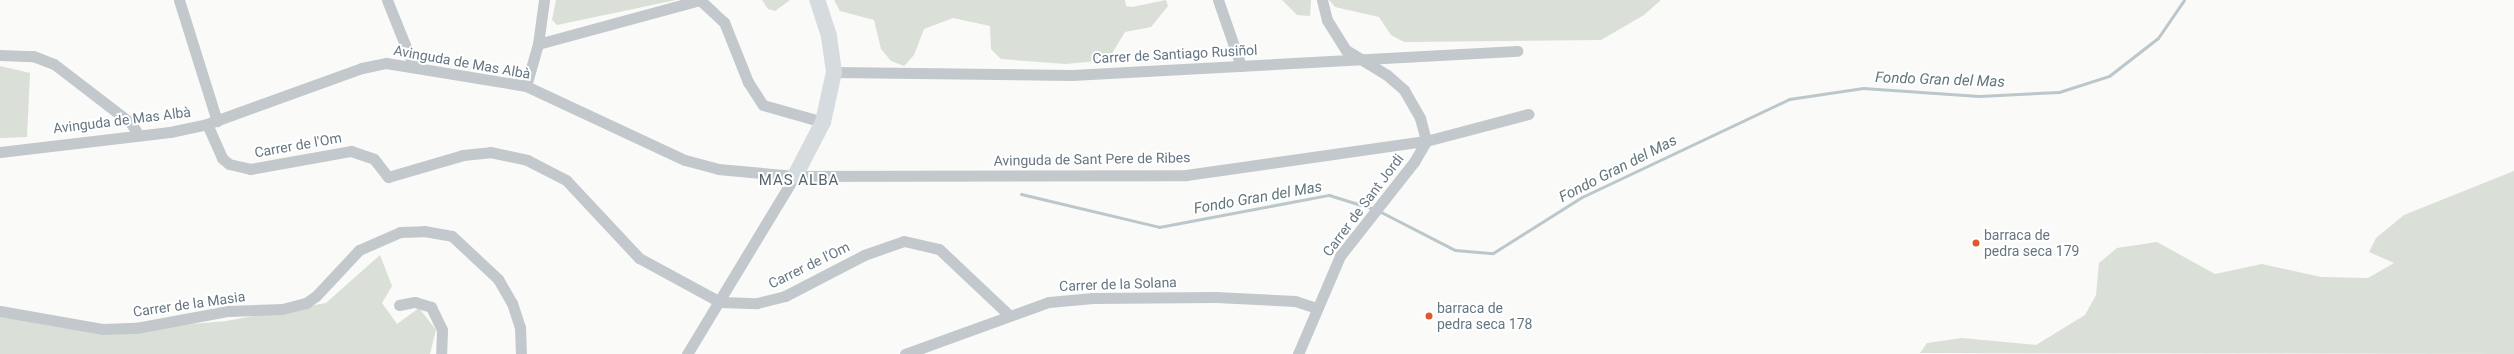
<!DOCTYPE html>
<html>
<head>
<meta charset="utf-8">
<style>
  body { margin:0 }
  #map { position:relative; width:2514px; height:354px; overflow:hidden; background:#fafaf8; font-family:Roboto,sans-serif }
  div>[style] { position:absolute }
  .green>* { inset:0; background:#dadfd7 }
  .stream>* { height:3px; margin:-1.5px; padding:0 1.5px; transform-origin:1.5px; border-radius:1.5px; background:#bbc7cb }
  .street>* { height:11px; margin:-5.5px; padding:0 5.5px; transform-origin:5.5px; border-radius:5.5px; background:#c3c8cc }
  .secondary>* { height:16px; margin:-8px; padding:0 8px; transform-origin:8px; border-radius:8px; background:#d6dbdf }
  .dots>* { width:11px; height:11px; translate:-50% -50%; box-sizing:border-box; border:2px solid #fff; border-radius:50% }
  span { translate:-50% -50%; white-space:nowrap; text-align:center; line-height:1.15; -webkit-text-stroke:4px #fff; paint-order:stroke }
  .street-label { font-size:14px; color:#657683 }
  .poi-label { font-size:14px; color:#657683 }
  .left { translate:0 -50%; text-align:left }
  .water-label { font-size:15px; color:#60757c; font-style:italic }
  .neighbourhood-label { font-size:15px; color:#57646e; letter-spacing:1px }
</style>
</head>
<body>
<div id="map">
  <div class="green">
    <div style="clip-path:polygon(556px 0,676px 0,557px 25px,552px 20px)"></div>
    <div style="clip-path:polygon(762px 0,790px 0,775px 11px,768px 9px)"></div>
    <div style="clip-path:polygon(834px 0,1125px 0,1126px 6px,1132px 7px,1166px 0,1168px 6px,1151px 27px,1125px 32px,1111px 55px,1098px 61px,1065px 64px,1001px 59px,991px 49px,990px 26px,953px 18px,924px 29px,914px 55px,904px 66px,891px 61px,881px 49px,874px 20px,840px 11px)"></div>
    <div style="clip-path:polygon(1282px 0,1311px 0,1310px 16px,1297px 15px)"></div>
    <div style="clip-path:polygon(1329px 0,1661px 0,1644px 15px,1601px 40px,1404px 42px,1391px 35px,1379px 17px,1335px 7px)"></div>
    <div style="clip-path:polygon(0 66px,30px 73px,27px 137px,0 138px)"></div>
    <div style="clip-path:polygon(2514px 171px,2514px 354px,1920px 353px,1927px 343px,1962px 338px,2036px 345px,2085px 315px,2096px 295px,2099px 263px,2117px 248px,2157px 242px,2215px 274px,2262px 264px,2321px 277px,2368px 278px,2394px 263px,2369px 252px,2376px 238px,2404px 215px)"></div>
    <div style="clip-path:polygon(380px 255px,392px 286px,382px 303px,397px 324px,419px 308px,436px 330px,430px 354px,0 354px,0 313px,103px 332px,226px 321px,326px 303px)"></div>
  </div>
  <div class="stream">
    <div style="left:1021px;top:194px;width:142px;rotate:13.4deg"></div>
    <div style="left:1159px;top:227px;width:173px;rotate:-10.7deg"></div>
    <div style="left:1329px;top:195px;width:47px;rotate:17.3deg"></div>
    <div style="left:1379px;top:211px;width:85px;rotate:27.2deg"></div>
    <div style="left:1455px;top:250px;width:38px;rotate:5deg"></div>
    <div style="left:1493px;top:253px;width:105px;rotate:-32.2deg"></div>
    <div style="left:1582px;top:197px;width:229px;rotate:-25.3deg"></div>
    <div style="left:1789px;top:99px;width:75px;rotate:-8.5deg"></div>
    <div style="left:1863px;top:88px;width:116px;rotate:3.9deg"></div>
    <div style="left:1979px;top:96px;width:80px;rotate:-2.9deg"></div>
    <div style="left:2059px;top:92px;width:52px;rotate:-17.7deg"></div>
    <div style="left:2109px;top:76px;width:62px;rotate:-37.8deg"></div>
    <div style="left:2158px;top:38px;width:46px;rotate:-55.6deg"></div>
  </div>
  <div class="street">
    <div style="left:179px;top:0;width:127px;rotate:72.6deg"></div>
    <div style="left:387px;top:0;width:72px;rotate:68.1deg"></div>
    <div style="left:700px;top:0;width:33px;rotate:43deg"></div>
    <div style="left:724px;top:22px;width:65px;rotate:68.2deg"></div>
    <div style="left:748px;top:82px;width:27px;rotate:57deg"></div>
    <div style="left:763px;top:105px;width:62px;rotate:15.8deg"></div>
    <div style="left:1218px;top:0;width:70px;rotate:70.8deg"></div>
    <div style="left:1322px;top:0;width:21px;rotate:76deg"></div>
    <div style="left:1327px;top:20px;width:36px;rotate:58deg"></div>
    <div style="left:1346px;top:50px;width:48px;rotate:31.4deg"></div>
    <div style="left:1387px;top:75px;width:23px;rotate:41deg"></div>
    <div style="left:1404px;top:90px;width:32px;rotate:60deg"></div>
    <div style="left:1420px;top:118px;width:24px;rotate:75deg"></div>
    <div style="left:538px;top:44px;width:168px;rotate:-15.2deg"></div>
    <div style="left:0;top:55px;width:33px;rotate:2deg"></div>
    <div style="left:33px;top:56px;width:22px;rotate:21deg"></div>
    <div style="left:54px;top:64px;width:97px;rotate:37.5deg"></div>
    <div style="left:131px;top:123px;width:13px;rotate:58deg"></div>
    <div style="left:834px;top:72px;width:238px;rotate:0.7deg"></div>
    <div style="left:1072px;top:75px;width:446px;rotate:-3.1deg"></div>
    <div style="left:526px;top:86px;width:44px;rotate:-74.1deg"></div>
    <div style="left:538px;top:44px;width:44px;rotate:-82.2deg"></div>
    <div style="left:207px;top:124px;width:37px;rotate:66deg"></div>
    <div style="left:222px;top:158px;width:9px;rotate:41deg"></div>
    <div style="left:229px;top:164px;width:22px;rotate:13deg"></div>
    <div style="left:250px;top:169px;width:103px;rotate:-10.1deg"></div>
    <div style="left:351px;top:151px;width:24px;rotate:19deg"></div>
    <div style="left:374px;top:159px;width:23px;rotate:52deg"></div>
    <div style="left:388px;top:177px;width:78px;rotate:-16.3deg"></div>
    <div style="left:463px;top:155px;width:27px;rotate:-6deg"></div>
    <div style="left:490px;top:152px;width:38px;rotate:12deg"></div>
    <div style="left:527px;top:160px;width:44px;rotate:27.1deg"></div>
    <div style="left:566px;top:180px;width:107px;rotate:46.9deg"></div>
    <div style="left:639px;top:258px;width:92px;rotate:28.5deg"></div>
    <div style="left:720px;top:302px;width:37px;rotate:2deg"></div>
    <div style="left:757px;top:303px;width:29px;rotate:-14deg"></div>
    <div style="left:785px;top:296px;width:89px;rotate:-27.4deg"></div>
    <div style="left:864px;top:255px;width:42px;rotate:-19.3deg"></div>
    <div style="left:904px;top:241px;width:36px;rotate:13deg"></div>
    <div style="left:939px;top:249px;width:95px;rotate:43.3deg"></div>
    <div style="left:0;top:152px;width:171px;rotate:-6.7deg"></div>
    <div style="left:170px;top:132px;width:38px;rotate:-12deg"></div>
    <div style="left:207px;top:124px;width:165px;rotate:-19.9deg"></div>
    <div style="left:362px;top:68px;width:25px;rotate:-12deg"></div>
    <div style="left:386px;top:63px;width:142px;rotate:9.3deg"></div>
    <div style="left:526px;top:86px;width:175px;rotate:25deg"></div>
    <div style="left:685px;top:160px;width:34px;rotate:15deg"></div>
    <div style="left:718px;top:169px;width:77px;rotate:5.2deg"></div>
    <div style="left:795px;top:176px;width:391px;rotate:-0.1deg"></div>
    <div style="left:1186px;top:175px;width:242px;rotate:-8.1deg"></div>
    <div style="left:1426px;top:141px;width:106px;rotate:-14.8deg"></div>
    <div style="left:399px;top:305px;width:16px;rotate:-11deg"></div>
    <div style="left:415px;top:302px;width:17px;rotate:17deg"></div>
    <div style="left:431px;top:307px;width:25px;rotate:64deg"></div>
    <div style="left:442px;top:330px;width:24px;rotate:92deg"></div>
    <div style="left:0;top:311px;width:105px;rotate:9.9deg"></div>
    <div style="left:103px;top:329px;width:33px;rotate:-2deg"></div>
    <div style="left:136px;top:328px;width:94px;rotate:-10.5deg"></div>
    <div style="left:228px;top:311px;width:54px;rotate:-2.1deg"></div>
    <div style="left:282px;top:309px;width:25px;rotate:-14deg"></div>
    <div style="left:306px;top:303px;width:12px;rotate:-35deg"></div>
    <div style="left:316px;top:296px;width:63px;rotate:-46.9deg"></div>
    <div style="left:359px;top:250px;width:45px;rotate:-23.7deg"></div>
    <div style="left:400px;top:232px;width:24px;rotate:-2deg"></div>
    <div style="left:424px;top:231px;width:28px;rotate:10deg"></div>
    <div style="left:452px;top:236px;width:63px;rotate:43.1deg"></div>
    <div style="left:498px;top:279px;width:28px;rotate:60deg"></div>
    <div style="left:512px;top:303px;width:25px;rotate:72deg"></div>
    <div style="left:520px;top:327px;width:27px;rotate:88deg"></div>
    <div style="left:687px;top:354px;width:208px;rotate:-58.8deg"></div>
    <div style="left:905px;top:354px;width:153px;rotate:-19.9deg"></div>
    <div style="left:1049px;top:302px;width:44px;rotate:-5.2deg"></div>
    <div style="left:1093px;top:298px;width:123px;rotate:-0.5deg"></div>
    <div style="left:1216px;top:297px;width:79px;rotate:2.9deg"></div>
    <div style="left:1295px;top:301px;width:23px;rotate:18deg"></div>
    <div style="left:1298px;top:354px;width:107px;rotate:-66.8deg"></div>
    <div style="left:1340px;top:256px;width:120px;rotate:-51.8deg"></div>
    <div style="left:1414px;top:162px;width:24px;rotate:-60deg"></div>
  </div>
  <div class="secondary">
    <div style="left:795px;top:176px;width:61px;rotate:-62.6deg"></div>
    <div style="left:823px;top:122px;width:51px;rotate:-77.6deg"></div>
    <div style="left:834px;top:72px;width:36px;rotate:-98deg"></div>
    <div style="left:829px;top:36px;width:38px;rotate:-108deg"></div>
  </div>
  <div class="dots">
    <div style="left:1976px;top:243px;background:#e4572e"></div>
    <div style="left:1429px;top:316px;background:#e4572e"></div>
  </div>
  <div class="street-label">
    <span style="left:1175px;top:54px;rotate:-3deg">Carrer de Santiago Rusiñol</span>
    <span style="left:462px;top:62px;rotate:10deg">Avinguda de Mas Albà</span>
    <span style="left:122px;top:120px;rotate:-7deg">Avinguda de Mas Albà</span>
    <span style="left:298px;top:145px;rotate:-10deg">Carrer de l'Om</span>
    <span style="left:1092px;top:159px;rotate:-1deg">Avinguda de Sant Pere de Ribes</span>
    <span style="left:1363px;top:205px;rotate:-53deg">Carrer de Sant Jordi</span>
    <span style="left:809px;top:265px;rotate:-26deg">Carrer de l'Om</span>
    <span style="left:1118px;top:284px;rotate:-2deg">Carrer de la Solana</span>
    <span style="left:189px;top:304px;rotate:-8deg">Carrer de la Masia</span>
  </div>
  <div class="poi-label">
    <span class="left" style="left:1984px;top:243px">barraca de<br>pedra seca 179</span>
    <span class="left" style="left:1437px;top:316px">barraca de<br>pedra seca 178</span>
  </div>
  <div class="water-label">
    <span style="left:1940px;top:80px;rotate:2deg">Fondo Gran del Mas</span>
    <span style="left:1618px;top:169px;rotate:-27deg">Fondo Gran del Mas</span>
    <span style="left:1258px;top:198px;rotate:-10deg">Fondo Gran del Mas</span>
  </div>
  <div class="neighbourhood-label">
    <span style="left:799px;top:181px">MAS ALBA</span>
  </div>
</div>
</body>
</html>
